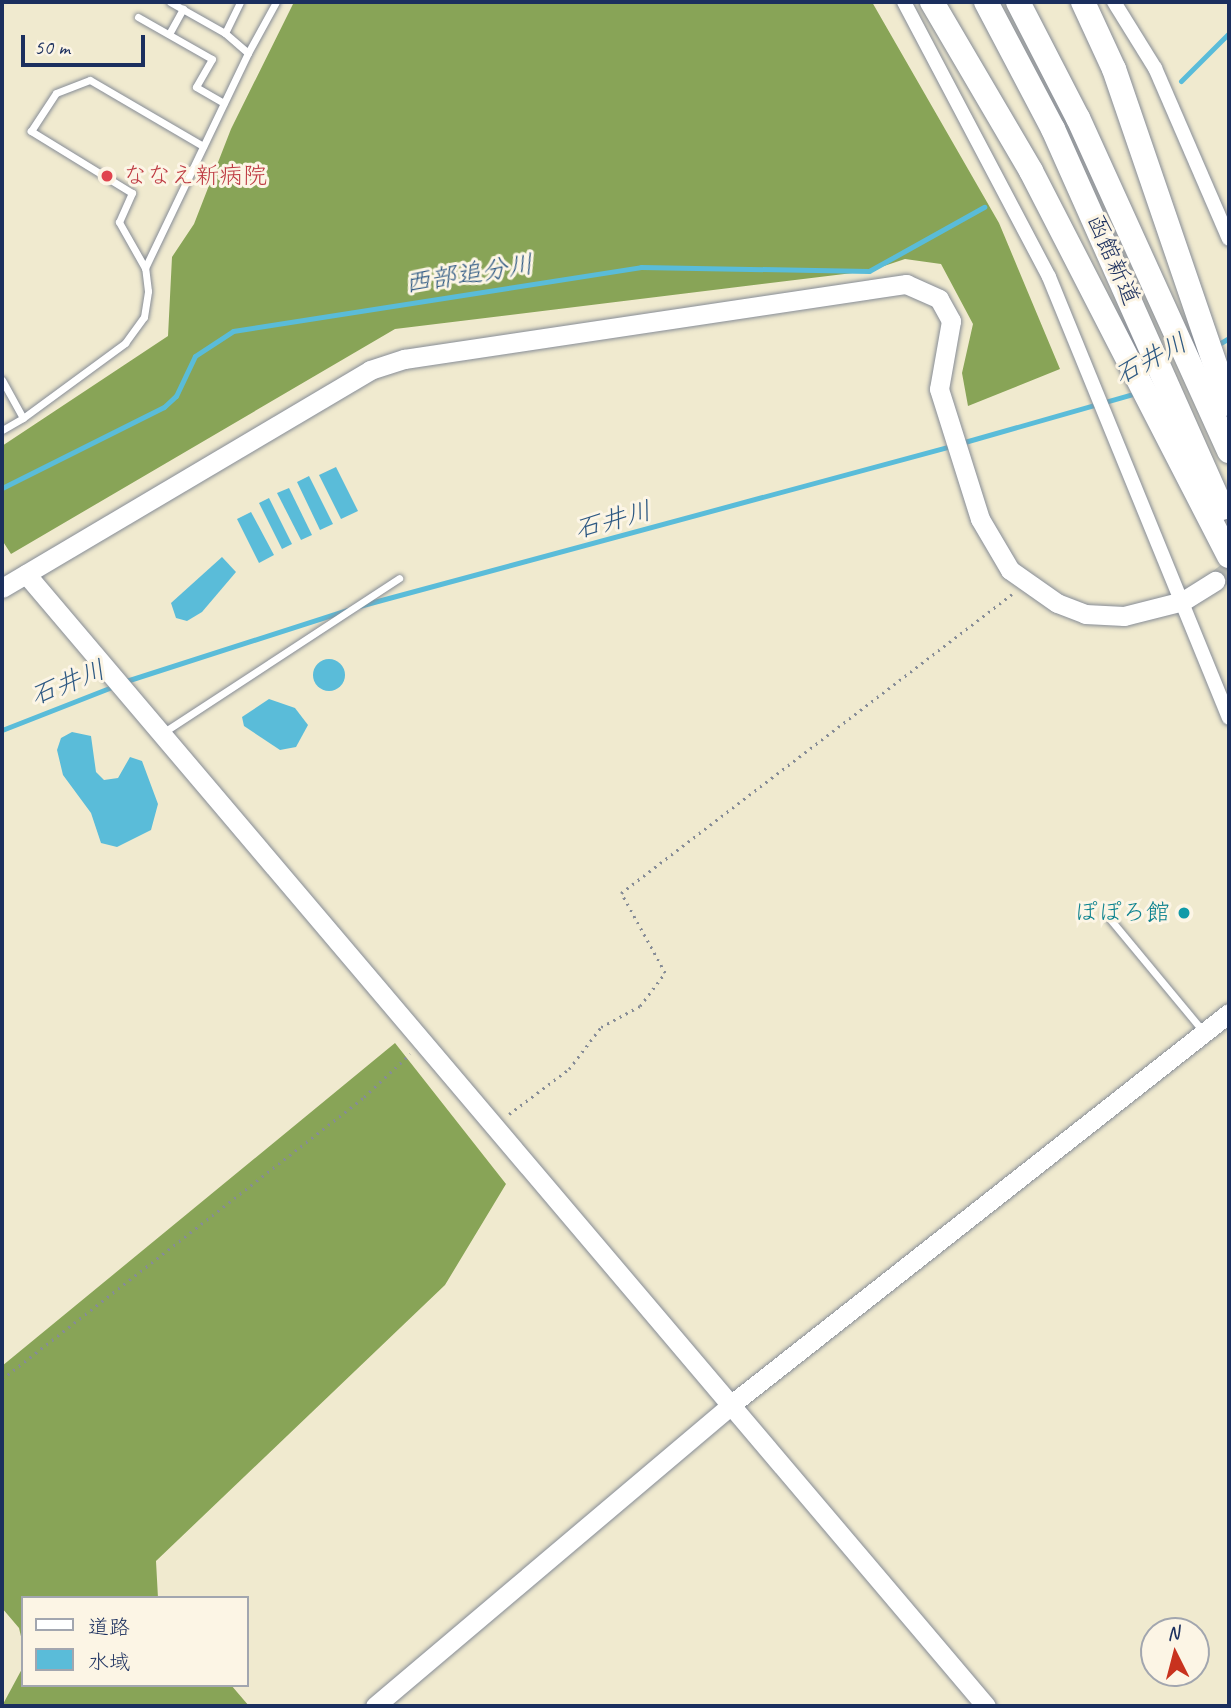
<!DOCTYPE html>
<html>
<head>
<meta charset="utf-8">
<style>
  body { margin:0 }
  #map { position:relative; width:1231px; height:1708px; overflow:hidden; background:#f0eacf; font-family:Caveat,"Klee One",sans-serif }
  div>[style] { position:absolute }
  .forest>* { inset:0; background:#88a457 }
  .water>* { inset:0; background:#5abcd9 }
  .round { border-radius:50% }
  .stream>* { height:5px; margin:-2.5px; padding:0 2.5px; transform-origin:2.5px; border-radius:2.5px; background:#5abcd9 }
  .secondary-tunnel>* { height:19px; margin-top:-9.5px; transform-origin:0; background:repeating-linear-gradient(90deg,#c5c5b8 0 19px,transparent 0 29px) }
  .path>* { height:2.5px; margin-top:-1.25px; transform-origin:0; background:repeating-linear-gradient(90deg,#868c96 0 2px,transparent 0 7px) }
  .roads { filter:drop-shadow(0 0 2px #868c96) drop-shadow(0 0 2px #868c96) }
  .lane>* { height:7px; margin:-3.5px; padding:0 3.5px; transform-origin:3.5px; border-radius:3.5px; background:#fff }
  .street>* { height:14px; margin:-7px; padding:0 7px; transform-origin:7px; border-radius:7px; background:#fff }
  .secondary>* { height:19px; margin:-9.5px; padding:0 9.5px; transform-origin:9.5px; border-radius:9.5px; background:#fff }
  .highway>* { height:24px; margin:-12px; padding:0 12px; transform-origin:12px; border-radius:12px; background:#fff }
  .dots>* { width:19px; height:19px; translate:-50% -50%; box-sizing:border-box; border:4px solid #fcf5e5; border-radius:50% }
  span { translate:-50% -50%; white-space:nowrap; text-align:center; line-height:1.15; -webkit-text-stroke:6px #fcf5e5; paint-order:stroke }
  .health-label { font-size:24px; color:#be3a42 }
  .left { translate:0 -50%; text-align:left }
  .street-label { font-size:24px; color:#1b2f5e }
  .culture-label { font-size:24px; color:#0d838f }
  .right { translate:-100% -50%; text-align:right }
  .water-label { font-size:26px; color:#2e5983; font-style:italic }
  .frame { position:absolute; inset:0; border:4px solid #1b2f5e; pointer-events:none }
  .legend { position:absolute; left:21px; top:1596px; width:228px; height:91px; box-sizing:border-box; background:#fcf5e5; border:2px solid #a2a6af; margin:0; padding:9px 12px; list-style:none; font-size:21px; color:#1b2f5e }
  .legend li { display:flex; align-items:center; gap:14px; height:35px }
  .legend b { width:35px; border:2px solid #a2a6af }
  .north { position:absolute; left:1140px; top:1617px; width:70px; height:70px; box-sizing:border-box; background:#fcf5e5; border:2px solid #a2a6af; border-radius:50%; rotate:354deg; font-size:19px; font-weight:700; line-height:28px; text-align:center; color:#1b2f5e }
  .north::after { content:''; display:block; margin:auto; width:24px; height:32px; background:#c8321e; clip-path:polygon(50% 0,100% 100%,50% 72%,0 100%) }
  .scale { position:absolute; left:21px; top:35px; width:124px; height:32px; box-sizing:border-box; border:4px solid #1b2f5e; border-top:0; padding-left:9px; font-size:21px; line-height:24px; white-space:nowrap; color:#1b2f5e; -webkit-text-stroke:5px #fcf5e5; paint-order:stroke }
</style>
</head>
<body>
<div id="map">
  <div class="forest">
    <div style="clip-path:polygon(294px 2px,872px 2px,999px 223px,1060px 369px,968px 406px,962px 373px,973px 324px,941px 264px,905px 259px,869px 271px,395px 329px,11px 554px,2px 540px,2px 446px,168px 336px,172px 257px,194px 224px,231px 129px)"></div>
    <div style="clip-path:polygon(395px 1043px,506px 1184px,445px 1285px,156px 1561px,158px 1598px,23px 1598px,23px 1645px,19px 1628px,2px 1608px,2px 1366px)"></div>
    <div style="clip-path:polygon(23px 1667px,23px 1685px,231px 1685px,249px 1706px,2px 1706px)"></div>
  </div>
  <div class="water">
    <div style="clip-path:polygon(336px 467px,358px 511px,341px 519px,319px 475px)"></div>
    <div style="clip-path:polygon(309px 476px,333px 524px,320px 530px,297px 482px)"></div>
    <div style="clip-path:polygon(289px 488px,312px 535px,301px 540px,277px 493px)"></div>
    <div style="clip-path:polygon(269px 498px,292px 544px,282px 549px,259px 503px)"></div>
    <div style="clip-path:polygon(251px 512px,274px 555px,259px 563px,237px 519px)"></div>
    <div style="clip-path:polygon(222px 557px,236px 572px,202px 612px,187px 621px,176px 618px,171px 603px)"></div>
    <div class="round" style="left:313px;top:659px;width:32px;height:32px"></div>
    <div style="clip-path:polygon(269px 699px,295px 708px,308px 725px,296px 747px,280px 750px,244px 726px,242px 717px)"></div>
    <div style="clip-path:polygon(72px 732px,91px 736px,96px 772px,104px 780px,118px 778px,130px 757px,142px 761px,158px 804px,151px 830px,117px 847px,101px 843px,91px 813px,63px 775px,57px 750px,61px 738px)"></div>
  </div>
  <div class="stream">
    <div style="left:1181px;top:81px;width:68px;rotate:-45deg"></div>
    <div style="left:1217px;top:345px;width:14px;rotate:-30deg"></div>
    <div style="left:961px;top:443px;width:182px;rotate:-15.9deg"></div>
    <div style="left:2px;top:488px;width:181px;rotate:-26.6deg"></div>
    <div style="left:164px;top:407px;width:16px;rotate:-43deg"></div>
    <div style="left:176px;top:396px;width:44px;rotate:-64.6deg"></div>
    <div style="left:195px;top:356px;width:45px;rotate:-33.3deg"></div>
    <div style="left:233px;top:331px;width:413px;rotate:-8.9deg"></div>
    <div style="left:641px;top:267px;width:228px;rotate:1deg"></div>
    <div style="left:869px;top:271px;width:132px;rotate:-29.1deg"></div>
    <div style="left:359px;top:606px;width:613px;rotate:-15.12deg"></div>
    <div style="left:123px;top:682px;width:235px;rotate:-17.8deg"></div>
    <div style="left:2px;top:730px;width:120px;rotate:-21.4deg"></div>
  </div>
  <div class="secondary-tunnel">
    <div style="left:1215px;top:581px;width:18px;rotate:-38deg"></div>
  </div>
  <div class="path">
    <div style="left:509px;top:1114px;width:75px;rotate:-36.9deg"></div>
    <div style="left:569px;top:1069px;width:53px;rotate:-52.7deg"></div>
    <div style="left:601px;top:1027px;width:44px;rotate:-28.3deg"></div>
    <div style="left:640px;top:1006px;width:41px;rotate:-52.9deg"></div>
    <div style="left:665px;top:973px;width:91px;rotate:-118.8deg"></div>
    <div style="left:621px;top:893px;width:492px;rotate:-37.4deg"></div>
    <div style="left:2px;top:1379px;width:459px;rotate:-37.9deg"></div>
    <div style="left:364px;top:1097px;width:63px;rotate:-43.1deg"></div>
  </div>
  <div class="roads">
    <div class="lane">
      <div style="left:170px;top:2px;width:63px;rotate:29.4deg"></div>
      <div style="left:138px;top:17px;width:85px;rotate:29.6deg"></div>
      <div style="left:212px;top:59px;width:32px;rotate:120deg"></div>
      <div style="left:196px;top:87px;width:32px;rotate:30deg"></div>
      <div style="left:169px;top:34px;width:29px;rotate:-61deg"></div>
      <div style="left:248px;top:53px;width:58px;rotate:-61.2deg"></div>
      <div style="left:145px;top:268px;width:238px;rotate:-64.4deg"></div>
      <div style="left:248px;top:53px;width:30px;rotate:-139deg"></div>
      <div style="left:225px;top:33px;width:34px;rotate:-64deg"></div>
      <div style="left:2px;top:380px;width:43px;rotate:61.1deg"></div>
      <div style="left:23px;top:418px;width:24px;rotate:150deg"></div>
      <div style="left:23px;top:418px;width:127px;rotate:-36.3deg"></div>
      <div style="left:125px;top:343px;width:32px;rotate:-54deg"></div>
      <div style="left:144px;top:317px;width:26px;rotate:-81deg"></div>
      <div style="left:148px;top:291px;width:23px;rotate:-97deg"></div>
      <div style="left:145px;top:268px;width:53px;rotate:-119.5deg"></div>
      <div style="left:119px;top:222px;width:32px;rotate:-66deg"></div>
      <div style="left:132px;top:193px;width:119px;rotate:-148.5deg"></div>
      <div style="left:31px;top:131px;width:45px;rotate:-56.7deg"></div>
      <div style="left:56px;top:93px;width:36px;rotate:-21deg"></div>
      <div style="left:90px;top:80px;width:131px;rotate:30.3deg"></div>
      <div style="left:164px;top:732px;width:281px;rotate:-33.2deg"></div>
      <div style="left:1105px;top:913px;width:153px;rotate:50.3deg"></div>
    </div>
    <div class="street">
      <div style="left:904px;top:2px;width:311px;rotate:62.2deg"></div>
      <div style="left:1049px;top:277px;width:476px;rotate:67.8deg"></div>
      <div style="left:1114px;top:2px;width:78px;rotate:58.2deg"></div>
      <div style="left:1155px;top:68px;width:186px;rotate:66.6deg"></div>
    </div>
    <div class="secondary">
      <div style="left:26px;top:574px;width:1484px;rotate:49.7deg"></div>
      <div style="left:2px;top:588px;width:428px;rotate:-30.6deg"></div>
      <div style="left:370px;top:370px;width:36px;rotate:-18deg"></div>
      <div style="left:404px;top:359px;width:508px;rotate:-8.5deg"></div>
      <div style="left:906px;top:284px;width:36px;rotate:24deg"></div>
      <div style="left:939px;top:299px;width:25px;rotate:61deg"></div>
      <div style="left:951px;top:321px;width:69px;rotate:100deg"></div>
      <div style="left:939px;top:389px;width:136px;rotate:72.5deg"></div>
      <div style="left:980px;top:519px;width:59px;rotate:59.5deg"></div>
      <div style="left:1010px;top:570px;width:57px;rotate:35.1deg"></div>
      <div style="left:1057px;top:603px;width:30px;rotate:21deg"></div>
      <div style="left:1085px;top:614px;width:39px;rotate:3deg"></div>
      <div style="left:1124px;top:616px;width:61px;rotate:-14.3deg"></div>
      <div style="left:1183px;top:601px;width:38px;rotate:-32deg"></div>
      <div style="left:375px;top:1706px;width:469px;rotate:-40.2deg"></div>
      <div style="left:733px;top:1403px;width:631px;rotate:-38.18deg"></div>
    </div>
    <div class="highway">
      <div style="left:932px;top:2px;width:196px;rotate:59.6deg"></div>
      <div style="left:1031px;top:171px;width:433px;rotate:62.8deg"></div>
      <div style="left:986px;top:2px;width:144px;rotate:62.2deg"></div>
      <div style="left:1053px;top:129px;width:415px;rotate:66deg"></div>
      <div style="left:1018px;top:2px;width:131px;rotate:62.7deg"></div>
      <div style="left:1078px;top:118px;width:366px;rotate:65.6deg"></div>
      <div style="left:1083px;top:2px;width:74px;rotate:65.2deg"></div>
      <div style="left:1114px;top:69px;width:354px;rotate:71.1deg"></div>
    </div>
  </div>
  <div class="dots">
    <div style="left:107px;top:176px;background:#e0444e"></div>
    <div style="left:1184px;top:913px;background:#0f9aa8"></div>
  </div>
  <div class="health-label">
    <span class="left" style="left:123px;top:176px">ななえ新病院</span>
  </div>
  <div class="street-label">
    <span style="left:1113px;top:260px;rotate:66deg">函館新道</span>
  </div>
  <div class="culture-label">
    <span class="right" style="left:1170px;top:913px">ぽぽろ館</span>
  </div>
  <div class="water-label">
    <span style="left:469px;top:274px;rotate:-9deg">西部追分川</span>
    <span style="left:1151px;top:359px;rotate:-28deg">石井川</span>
    <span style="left:613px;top:520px;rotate:-15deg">石井川</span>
    <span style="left:68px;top:683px;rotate:-22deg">石井川</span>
  </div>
  <div class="frame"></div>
  <ul class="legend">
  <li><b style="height:9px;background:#fff"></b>道路</li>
  <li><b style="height:19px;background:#5abcd9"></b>水域</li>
  </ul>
  <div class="north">N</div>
  <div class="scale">50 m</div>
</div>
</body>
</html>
